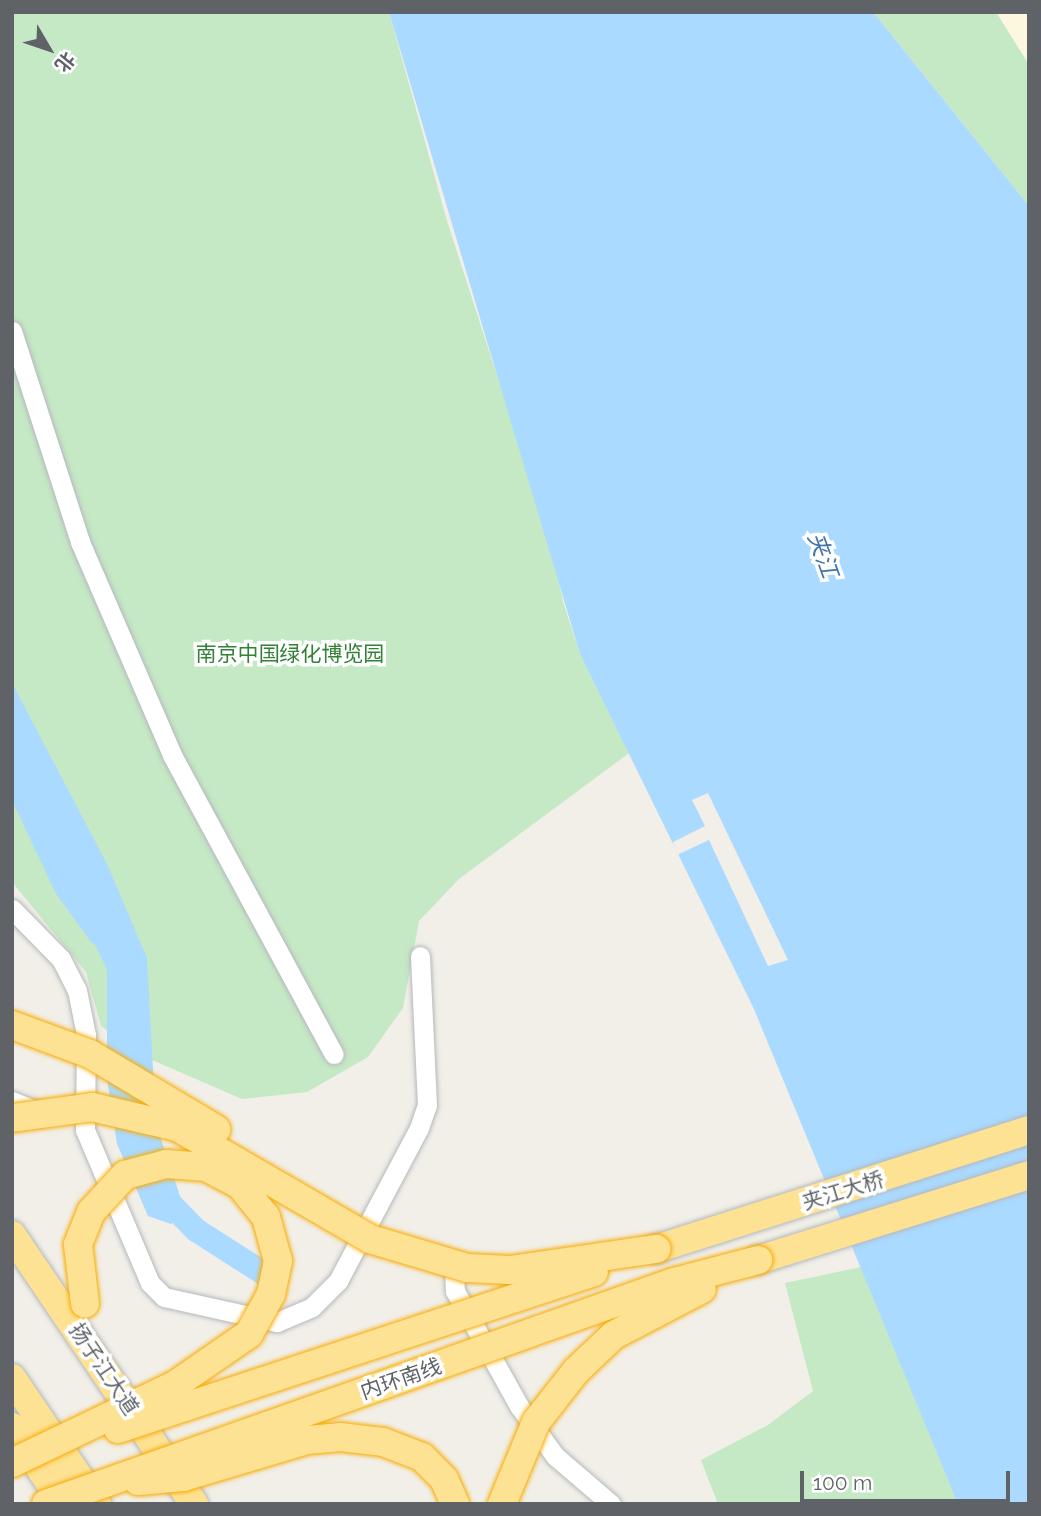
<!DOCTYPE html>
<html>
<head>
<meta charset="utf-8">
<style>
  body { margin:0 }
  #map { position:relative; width:1041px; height:1516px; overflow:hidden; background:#f1efe8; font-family:Raleway,"Noto Sans SC",sans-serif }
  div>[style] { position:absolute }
  .commercial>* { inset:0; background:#fef7e0 }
  .green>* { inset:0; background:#c5e8c5 }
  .water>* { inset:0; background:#aadaff }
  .pier>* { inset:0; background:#f1efe8 }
  .river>* { height:24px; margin:-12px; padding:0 12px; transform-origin:12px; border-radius:12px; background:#aadaff }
  .roads { filter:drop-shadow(0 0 2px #b5b8bc) drop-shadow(0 0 2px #b5b8bc) }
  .minor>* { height:19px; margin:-9.5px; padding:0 9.5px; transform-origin:9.5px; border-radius:9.5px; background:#fff }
  .highway>* { height:28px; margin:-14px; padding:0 14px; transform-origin:14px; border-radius:14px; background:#fde293 }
  .bridges { filter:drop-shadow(0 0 2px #f9ab00) drop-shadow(0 0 2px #f9ab00) }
  .highway-bridge>* { height:28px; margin:-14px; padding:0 14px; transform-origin:14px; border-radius:14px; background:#fde293 }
  span { translate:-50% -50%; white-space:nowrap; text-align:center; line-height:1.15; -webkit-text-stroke:7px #fff; paint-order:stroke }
  .park-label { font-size:21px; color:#348238 }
  .street-label { font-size:21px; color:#5f6368 }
  .water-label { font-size:23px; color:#4174aa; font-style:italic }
  .frame { position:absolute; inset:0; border:14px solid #5f6368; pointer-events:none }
  .north { position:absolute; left:14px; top:14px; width:70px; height:70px; -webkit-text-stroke:5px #fff; paint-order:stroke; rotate:129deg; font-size:19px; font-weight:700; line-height:28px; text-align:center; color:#5f6368 }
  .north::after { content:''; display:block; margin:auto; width:24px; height:32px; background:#5f6368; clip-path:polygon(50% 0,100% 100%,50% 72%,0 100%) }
  .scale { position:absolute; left:800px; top:1471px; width:210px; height:32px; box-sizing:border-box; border:4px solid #5f6368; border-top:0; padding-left:9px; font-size:21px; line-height:24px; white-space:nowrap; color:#5f6368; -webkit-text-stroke:5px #fff; paint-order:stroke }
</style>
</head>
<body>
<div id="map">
  <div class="commercial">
    <div style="clip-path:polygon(996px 12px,1029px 12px,1029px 65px)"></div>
  </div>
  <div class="green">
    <div style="clip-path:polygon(12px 12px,389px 12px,447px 221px,544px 521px,564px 605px,580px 654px,629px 753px,459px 879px,419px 921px,403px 1008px,368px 1057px,307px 1092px,242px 1099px,145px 1057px,101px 1026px,86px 972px,12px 882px)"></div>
    <div style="clip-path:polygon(873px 12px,996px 12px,1029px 65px,1029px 206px)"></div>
    <div style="clip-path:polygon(885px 1262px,1004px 1504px,718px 1504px,701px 1460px,768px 1425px,813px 1391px,785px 1283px)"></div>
  </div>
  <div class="water">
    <div style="clip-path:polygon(389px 12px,873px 12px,1029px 206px,1029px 1504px,958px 1504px,754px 1009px,580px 654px)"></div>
    <div style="clip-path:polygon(12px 683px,107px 864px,147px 958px,156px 1124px,181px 1199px,181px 1215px,171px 1224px,148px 1216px,117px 1144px,107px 1079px,107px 970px,12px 763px)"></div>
  </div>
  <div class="pier">
    <div style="clip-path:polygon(708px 793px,788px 960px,768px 966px,709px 840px,677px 855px,673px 842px,705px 826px,692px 800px)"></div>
  </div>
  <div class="river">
    <div style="left:12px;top:772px;width:127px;rotate:64.8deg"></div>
    <div style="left:66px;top:887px;width:58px;rotate:54.1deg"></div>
    <div style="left:159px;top:1192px;width:53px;rotate:45.8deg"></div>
    <div style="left:196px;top:1230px;width:85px;rotate:32.6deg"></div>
  </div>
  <div class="roads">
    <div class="minor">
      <div style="left:12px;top:331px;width:222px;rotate:72.1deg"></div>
      <div style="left:80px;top:542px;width:232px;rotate:66.6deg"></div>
      <div style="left:172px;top:755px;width:340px;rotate:61.6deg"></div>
      <div style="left:12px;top:909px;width:70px;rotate:45.6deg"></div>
      <div style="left:61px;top:959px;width:35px;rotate:63deg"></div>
      <div style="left:77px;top:990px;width:46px;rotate:78.7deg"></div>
      <div style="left:86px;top:1035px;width:95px;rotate:90.6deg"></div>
      <div style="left:85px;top:1130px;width:166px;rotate:67deg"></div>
      <div style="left:150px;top:1283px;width:20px;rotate:45deg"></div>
      <div style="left:164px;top:1297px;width:116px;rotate:12.5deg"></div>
      <div style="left:277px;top:1322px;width:38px;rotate:-23deg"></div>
      <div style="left:312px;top:1307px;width:37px;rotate:-45deg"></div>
      <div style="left:338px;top:1281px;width:173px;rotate:-62.1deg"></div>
      <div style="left:419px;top:1128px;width:24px;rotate:-71deg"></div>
      <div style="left:427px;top:1105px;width:149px;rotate:-92.7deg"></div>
      <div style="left:12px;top:1101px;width:32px;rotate:22deg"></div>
      <div style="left:454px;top:1267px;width:24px;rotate:88deg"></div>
      <div style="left:455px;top:1291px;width:132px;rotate:60.9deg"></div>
      <div style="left:519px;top:1406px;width:62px;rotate:54.2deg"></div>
      <div style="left:555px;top:1456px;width:74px;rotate:40.6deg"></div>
    </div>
    <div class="highway">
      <div style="left:12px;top:1235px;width:325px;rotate:55.9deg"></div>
      <div style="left:656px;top:1249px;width:392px;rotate:-17.7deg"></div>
      <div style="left:758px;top:1260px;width:284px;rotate:-17.4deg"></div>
      <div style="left:12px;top:1378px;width:152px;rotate:56deg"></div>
      <div style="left:12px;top:1427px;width:93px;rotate:56deg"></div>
    </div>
  </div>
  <div class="bridges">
    <div class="highway-bridge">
      <div style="left:12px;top:1025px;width:83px;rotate:20.4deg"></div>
      <div style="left:90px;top:1054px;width:147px;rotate:30.8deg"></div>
      <div style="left:12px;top:1118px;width:81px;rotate:-7.8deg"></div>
      <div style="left:92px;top:1107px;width:87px;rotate:13.2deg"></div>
      <div style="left:177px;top:1127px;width:223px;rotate:30.1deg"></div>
      <div style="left:370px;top:1239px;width:101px;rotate:16.6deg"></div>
      <div style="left:467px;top:1268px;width:43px;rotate:2.7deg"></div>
      <div style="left:510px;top:1270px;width:148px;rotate:-8.2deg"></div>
      <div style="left:118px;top:1429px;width:501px;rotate:-18.25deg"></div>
      <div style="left:12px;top:1463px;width:181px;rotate:-25.6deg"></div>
      <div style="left:175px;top:1385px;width:90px;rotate:-34.6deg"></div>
      <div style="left:249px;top:1334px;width:46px;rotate:-61.2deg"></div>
      <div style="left:271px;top:1294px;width:34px;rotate:-78deg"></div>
      <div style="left:278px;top:1261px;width:46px;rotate:-105.3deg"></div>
      <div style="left:266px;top:1217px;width:41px;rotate:-129.1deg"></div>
      <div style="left:240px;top:1185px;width:38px;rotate:-152deg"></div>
      <div style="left:206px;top:1167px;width:40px;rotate:-175.7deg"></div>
      <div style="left:166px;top:1164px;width:42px;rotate:165deg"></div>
      <div style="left:125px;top:1175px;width:50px;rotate:132.6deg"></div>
      <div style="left:91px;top:1212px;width:35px;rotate:112deg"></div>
      <div style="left:78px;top:1245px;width:59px;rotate:83.2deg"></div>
      <div style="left:138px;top:1481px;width:45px;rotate:-5.1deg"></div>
      <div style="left:183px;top:1477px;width:129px;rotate:-16.6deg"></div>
      <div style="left:307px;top:1440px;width:33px;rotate:-5deg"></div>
      <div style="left:340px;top:1437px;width:43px;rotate:6.6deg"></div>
      <div style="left:383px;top:1442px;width:42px;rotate:21deg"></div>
      <div style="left:422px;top:1457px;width:31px;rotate:45deg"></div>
      <div style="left:444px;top:1479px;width:27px;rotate:66deg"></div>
      <div style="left:46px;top:1504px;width:666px;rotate:-19.47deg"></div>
      <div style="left:674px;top:1282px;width:87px;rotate:-14.7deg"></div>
      <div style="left:502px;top:1504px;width:89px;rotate:-67.5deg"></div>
      <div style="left:536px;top:1422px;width:65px;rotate:-51.9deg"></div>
      <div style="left:576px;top:1371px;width:52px;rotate:-43.5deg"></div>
      <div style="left:614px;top:1335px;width:99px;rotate:-27.6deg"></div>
    </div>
  </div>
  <div class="park-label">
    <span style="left:290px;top:654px">南京中国绿化博览园</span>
  </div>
  <div class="street-label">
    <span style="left:843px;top:1191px;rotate:-17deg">夹江大桥</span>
    <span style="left:104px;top:1369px;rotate:56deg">扬子江大道</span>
    <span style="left:401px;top:1379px;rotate:-19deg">内环南线</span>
  </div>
  <div class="water-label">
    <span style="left:823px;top:555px;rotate:70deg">夹江</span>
  </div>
  <div class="frame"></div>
  <div class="north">北</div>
  <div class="scale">100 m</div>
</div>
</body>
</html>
